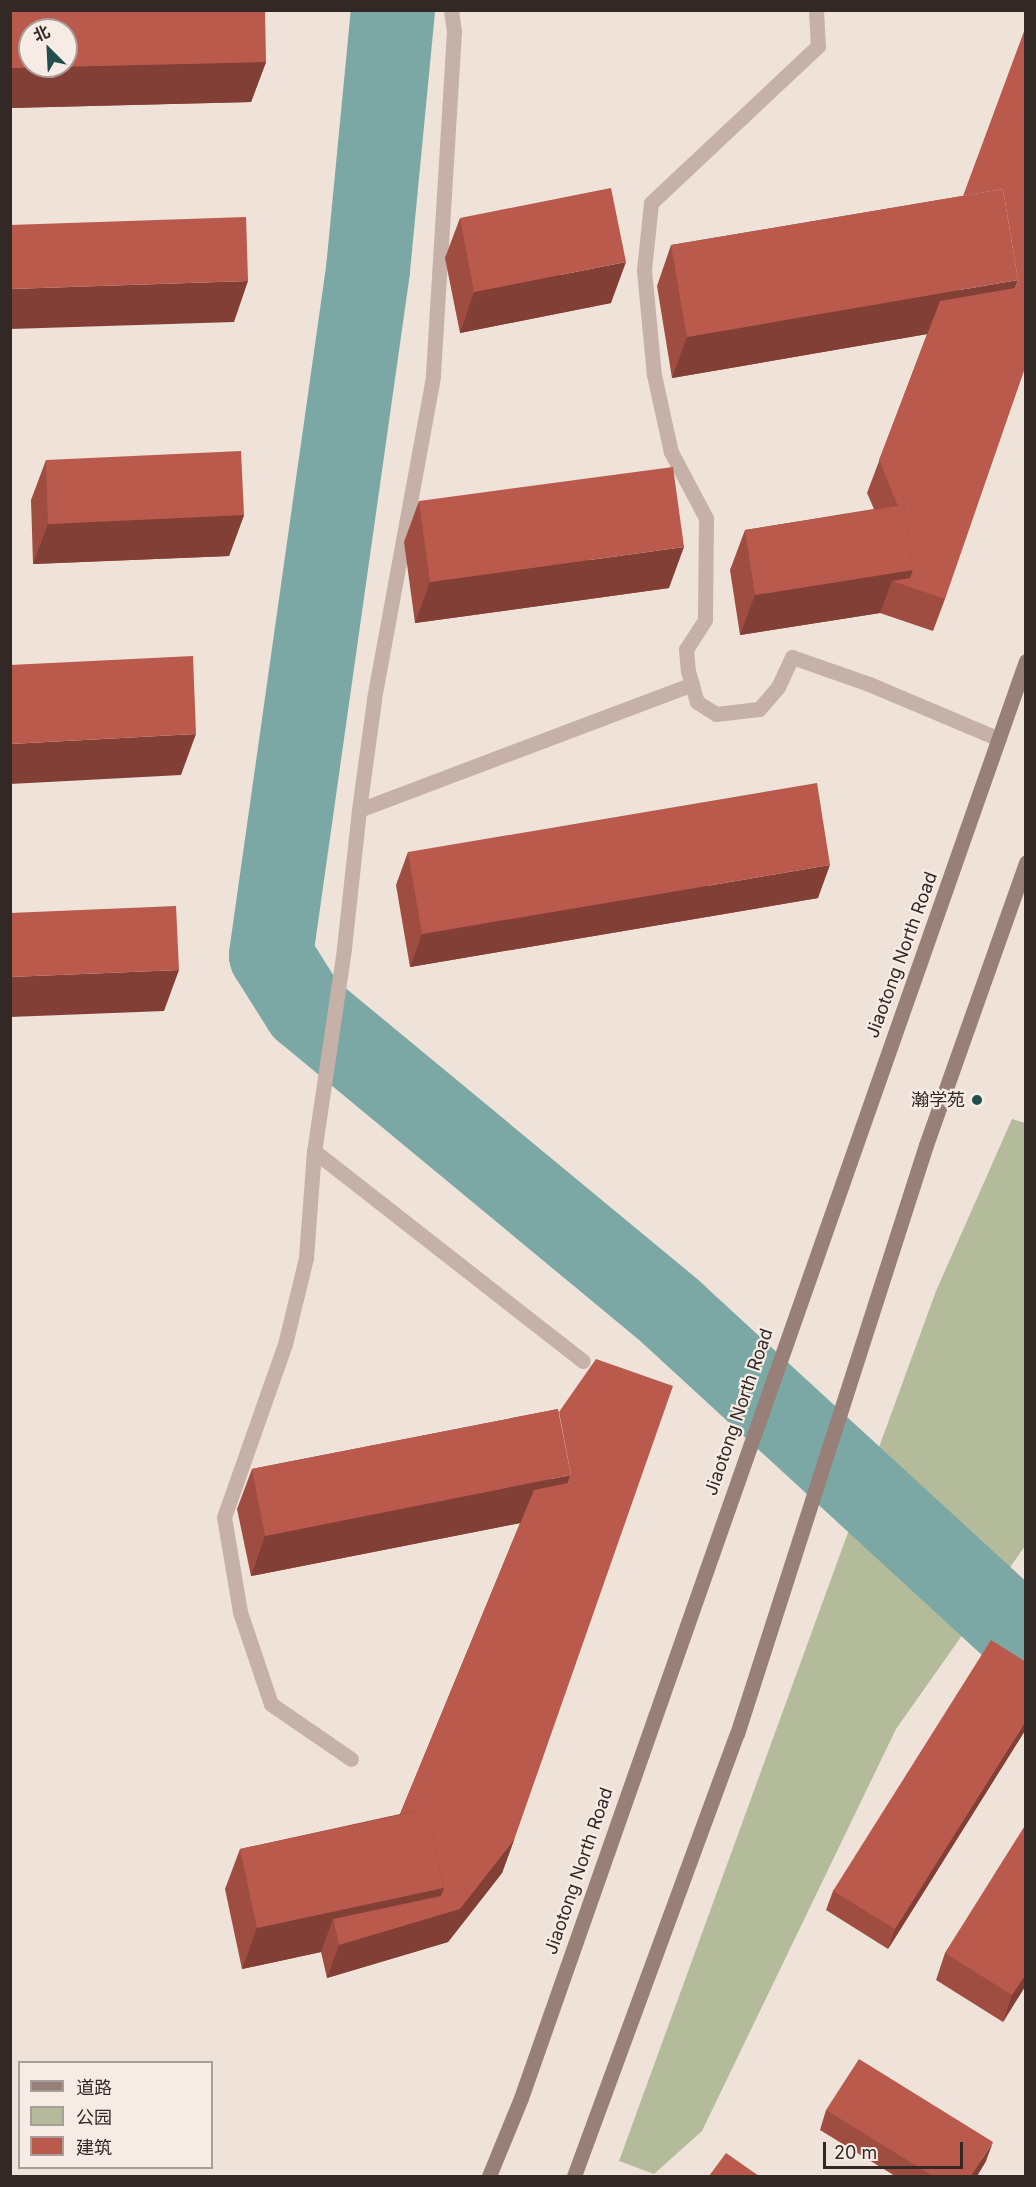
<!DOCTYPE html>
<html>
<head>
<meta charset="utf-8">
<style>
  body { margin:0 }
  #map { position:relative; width:1036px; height:2187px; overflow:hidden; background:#eee2d9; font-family:Inter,"Noto Sans SC",sans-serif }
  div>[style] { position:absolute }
  .green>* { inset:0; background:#b4bb9b }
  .river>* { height:84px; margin:-42px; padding:0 42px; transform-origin:42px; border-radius:42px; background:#7ba8a5 }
  .lane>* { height:15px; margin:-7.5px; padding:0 7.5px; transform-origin:7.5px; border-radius:7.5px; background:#c5b1a7 }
  .secondary>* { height:15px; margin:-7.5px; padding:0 7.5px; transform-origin:7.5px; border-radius:7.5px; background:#988078 }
  .wall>* { inset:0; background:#9f4d41 }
  .shaded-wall>* { inset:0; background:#823f35 }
  .building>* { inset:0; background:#b95a4c }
  .dots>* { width:16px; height:16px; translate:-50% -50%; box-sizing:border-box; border:3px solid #f7ece5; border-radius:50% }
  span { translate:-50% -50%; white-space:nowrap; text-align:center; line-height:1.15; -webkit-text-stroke:4.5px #f7ece5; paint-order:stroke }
  .street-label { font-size:18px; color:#322926 }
  .poi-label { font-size:18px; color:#322926 }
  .right { translate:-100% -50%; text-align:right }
  .frame { position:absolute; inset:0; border:12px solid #322926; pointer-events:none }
  .legend { position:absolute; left:18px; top:2061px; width:195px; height:108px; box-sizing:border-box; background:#f7ece5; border:2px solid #a89e99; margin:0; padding:8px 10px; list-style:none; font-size:18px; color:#322926 }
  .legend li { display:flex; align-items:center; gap:12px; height:30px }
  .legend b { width:30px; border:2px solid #a89e99 }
  .north { position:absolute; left:18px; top:18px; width:60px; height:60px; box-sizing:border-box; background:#f7ece5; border:2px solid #a89e99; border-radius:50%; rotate:336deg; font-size:16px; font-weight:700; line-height:24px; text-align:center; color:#322926 }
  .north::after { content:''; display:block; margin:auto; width:21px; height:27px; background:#204f4d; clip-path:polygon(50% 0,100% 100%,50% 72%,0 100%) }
  .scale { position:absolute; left:823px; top:2142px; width:140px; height:27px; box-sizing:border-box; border:3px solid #322926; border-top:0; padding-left:8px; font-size:18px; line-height:21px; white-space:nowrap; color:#322926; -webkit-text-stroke:4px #f7ece5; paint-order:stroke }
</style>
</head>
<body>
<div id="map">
  <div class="green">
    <div style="clip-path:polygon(1012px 1119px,1026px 1123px,1025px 1546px,896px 1729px,702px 2131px,654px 2174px,619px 2161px,936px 1291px)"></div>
  </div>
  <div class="river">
    <div style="left:393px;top:10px;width:261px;rotate:95.5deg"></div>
    <div style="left:368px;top:270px;width:692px;rotate:98.06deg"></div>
    <div style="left:271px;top:955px;width:64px;rotate:57.8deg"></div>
    <div style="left:305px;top:1009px;width:477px;rotate:39.6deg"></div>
    <div style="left:672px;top:1313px;width:481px;rotate:42.6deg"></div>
  </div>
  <div class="lane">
    <div style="left:451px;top:10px;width:21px;rotate:82deg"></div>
    <div style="left:454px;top:31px;width:347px;rotate:93.5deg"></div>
    <div style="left:433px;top:377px;width:328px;rotate:100.4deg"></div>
    <div style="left:374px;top:700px;width:111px;rotate:97.8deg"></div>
    <div style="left:359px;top:810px;width:356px;rotate:-20.7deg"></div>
    <div style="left:816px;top:10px;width:36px;rotate:87deg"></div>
    <div style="left:818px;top:46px;width:229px;rotate:136.8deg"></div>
    <div style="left:651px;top:203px;width:67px;rotate:96deg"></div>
    <div style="left:644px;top:270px;width:105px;rotate:84.6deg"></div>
    <div style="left:654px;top:375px;width:79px;rotate:77.6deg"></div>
    <div style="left:671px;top:452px;width:75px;rotate:62.1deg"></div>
    <div style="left:706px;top:518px;width:102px;rotate:90.6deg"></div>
    <div style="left:705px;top:620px;width:35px;rotate:123deg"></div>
    <div style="left:686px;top:649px;width:22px;rotate:85deg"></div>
    <div style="left:688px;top:671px;width:32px;rotate:74deg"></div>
    <div style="left:697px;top:702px;width:22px;rotate:32deg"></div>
    <div style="left:716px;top:714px;width:43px;rotate:-6.6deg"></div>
    <div style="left:759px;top:709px;width:29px;rotate:-49deg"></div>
    <div style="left:778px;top:687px;width:33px;rotate:-65deg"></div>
    <div style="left:792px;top:657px;width:82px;rotate:19.3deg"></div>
    <div style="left:869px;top:684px;width:141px;rotate:22.9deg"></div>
    <div style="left:359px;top:810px;width:140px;rotate:96.2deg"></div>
    <div style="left:344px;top:949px;width:204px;rotate:98.4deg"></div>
    <div style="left:314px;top:1151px;width:341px;rotate:38deg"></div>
    <div style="left:314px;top:1151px;width:107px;rotate:94.3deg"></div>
    <div style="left:306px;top:1258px;width:89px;rotate:103.7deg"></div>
    <div style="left:285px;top:1344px;width:183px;rotate:109.4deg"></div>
    <div style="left:224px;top:1517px;width:96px;rotate:80.4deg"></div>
    <div style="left:240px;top:1612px;width:97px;rotate:71.4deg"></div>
    <div style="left:271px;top:1704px;width:97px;rotate:34.5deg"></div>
  </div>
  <div class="secondary">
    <div style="left:489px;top:2176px;width:84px;rotate:-67.7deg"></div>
    <div style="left:521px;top:2098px;width:1523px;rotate:-70.64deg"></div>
    <div style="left:574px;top:2176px;width:471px;rotate:-69.8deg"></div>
    <div style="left:737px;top:1734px;width:619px;rotate:-72.21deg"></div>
    <div style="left:926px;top:1145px;width:300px;rotate:-70.5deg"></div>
  </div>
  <div class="wall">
    <div style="clip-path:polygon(10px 10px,266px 62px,251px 102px,10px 108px)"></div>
    <div style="clip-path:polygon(963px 196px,945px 599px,933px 631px,880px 613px,740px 635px,730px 570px,745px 530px,874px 509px,867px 493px,927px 334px,672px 378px,657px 286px,671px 245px)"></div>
    <div style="clip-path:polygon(460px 218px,611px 303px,460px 333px,445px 258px)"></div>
    <div style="clip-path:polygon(46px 460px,244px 515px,229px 556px,33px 564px,31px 500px)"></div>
    <div style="clip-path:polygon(419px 501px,669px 588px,415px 623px,404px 542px)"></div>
    <div style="clip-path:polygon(408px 852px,818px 898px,410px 967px,396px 885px)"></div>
    <div style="clip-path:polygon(558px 1409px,514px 1840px,502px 1873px,448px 1942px,327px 1978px,321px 1952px,242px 1969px,225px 1889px,240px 1849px,400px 1814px,520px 1523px,251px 1576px,237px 1509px,252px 1469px)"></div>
    <div style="clip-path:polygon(1026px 1662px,1026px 1729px,888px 1949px,826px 1910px,833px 1891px)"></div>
    <div style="clip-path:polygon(1026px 1828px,1026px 1985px,1003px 2022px,936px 1980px,945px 1953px)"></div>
    <div style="clip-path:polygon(826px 2110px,986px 2161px,977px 2176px,895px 2176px,820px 2130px)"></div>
  </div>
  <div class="shaded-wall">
    <div style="clip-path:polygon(266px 62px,251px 102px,10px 108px,10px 71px,12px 68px)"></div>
    <div style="clip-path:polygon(626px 262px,611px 303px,460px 333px,474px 292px)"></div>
    <div style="clip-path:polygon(1018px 280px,1003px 321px,672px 378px,687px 337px)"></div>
    <div style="clip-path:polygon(248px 281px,234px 322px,10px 329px,10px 289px)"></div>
    <div style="clip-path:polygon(244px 515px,229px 556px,33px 564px,48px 524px)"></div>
    <div style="clip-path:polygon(684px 547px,669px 588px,415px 623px,430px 582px)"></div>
    <div style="clip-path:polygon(913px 570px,907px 586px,892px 581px,880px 613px,740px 635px,755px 595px)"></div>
    <div style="clip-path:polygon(196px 734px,181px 775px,10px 784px,10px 744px)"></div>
    <div style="clip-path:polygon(830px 865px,818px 898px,410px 967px,422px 934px)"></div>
    <div style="clip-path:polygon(179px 970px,164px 1011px,10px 1017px,10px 977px)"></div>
    <div style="clip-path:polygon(571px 1475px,556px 1516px,251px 1576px,265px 1536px)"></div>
    <div style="clip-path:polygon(1026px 1721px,1026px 1729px,888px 1949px,895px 1929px)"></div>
    <div style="clip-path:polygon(514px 1840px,502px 1873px,448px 1942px,327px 1978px,339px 1945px,333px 1919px,321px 1952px,242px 1969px,257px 1928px)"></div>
    <div style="clip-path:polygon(1026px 1974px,1026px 1985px,1003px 2022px,1012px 1995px)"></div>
    <div style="clip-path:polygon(993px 2142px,986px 2161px,977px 2176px,971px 2176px)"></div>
  </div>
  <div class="building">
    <div style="clip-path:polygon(evenodd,11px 10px,265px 10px,266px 62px,12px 68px,11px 10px,30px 30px,66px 30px,66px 66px,30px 66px,30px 30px)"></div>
    <div style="clip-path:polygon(1026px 26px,1026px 365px,945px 599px,892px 581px,910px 578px,913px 570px,904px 505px,898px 506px,879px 460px,940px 301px,1015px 288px,1018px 280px,1003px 189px,963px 196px)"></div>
    <div style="clip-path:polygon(611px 188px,626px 262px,474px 292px,460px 218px)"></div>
    <div style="clip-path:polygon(1003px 189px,1018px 280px,687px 337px,671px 245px)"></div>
    <div style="clip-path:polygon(246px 217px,248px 281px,10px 289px,10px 225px)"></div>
    <div style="clip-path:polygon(241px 451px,244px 515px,48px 524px,46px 460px)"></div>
    <div style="clip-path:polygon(673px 467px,684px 547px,430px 582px,419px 501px)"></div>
    <div style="clip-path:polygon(904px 505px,913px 570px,755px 595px,745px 530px)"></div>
    <div style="clip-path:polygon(193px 656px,196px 734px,10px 744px,10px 665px)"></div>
    <div style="clip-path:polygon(817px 783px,830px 865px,422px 934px,408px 852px)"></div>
    <div style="clip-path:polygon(176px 906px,179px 970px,10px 977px,10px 913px)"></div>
    <div style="clip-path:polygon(596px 1359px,673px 1386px,514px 1840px,460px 1909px,339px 1945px,333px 1919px,441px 1896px,444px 1888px,427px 1809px,400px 1814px,534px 1490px,568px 1483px,571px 1475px,559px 1412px)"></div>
    <div style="clip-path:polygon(558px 1409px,571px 1475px,265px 1536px,252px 1469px)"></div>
    <div style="clip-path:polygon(991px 1640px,1026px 1662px,1026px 1721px,895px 1929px,833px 1891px)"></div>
    <div style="clip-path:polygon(427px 1809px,444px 1888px,257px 1928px,240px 1849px)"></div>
    <div style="clip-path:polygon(1024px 1827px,1026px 1828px,1026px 1974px,1012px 1995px,945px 1953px)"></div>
    <div style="clip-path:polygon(859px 2059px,993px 2142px,971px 2176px,933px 2176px,826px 2110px)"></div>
    <div style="clip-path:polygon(726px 2153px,759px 2176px,709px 2176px)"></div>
  </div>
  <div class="dots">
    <div style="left:977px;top:1100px;background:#204f4d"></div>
  </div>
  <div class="street-label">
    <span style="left:902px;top:955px;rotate:-70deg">Jiaotong North Road</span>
    <span style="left:739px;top:1412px;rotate:-71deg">Jiaotong North Road</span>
    <span style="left:579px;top:1871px;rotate:-71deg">Jiaotong North Road</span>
  </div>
  <div class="poi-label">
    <span class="right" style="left:965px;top:1100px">瀚学苑</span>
  </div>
  <div class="frame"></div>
  <ul class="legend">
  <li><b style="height:8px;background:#988078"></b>道路</li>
  <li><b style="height:16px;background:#b4bb9b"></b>公园</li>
  <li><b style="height:16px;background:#b95a4c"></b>建筑</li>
  </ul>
  <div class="north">北</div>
  <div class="scale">20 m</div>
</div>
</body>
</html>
